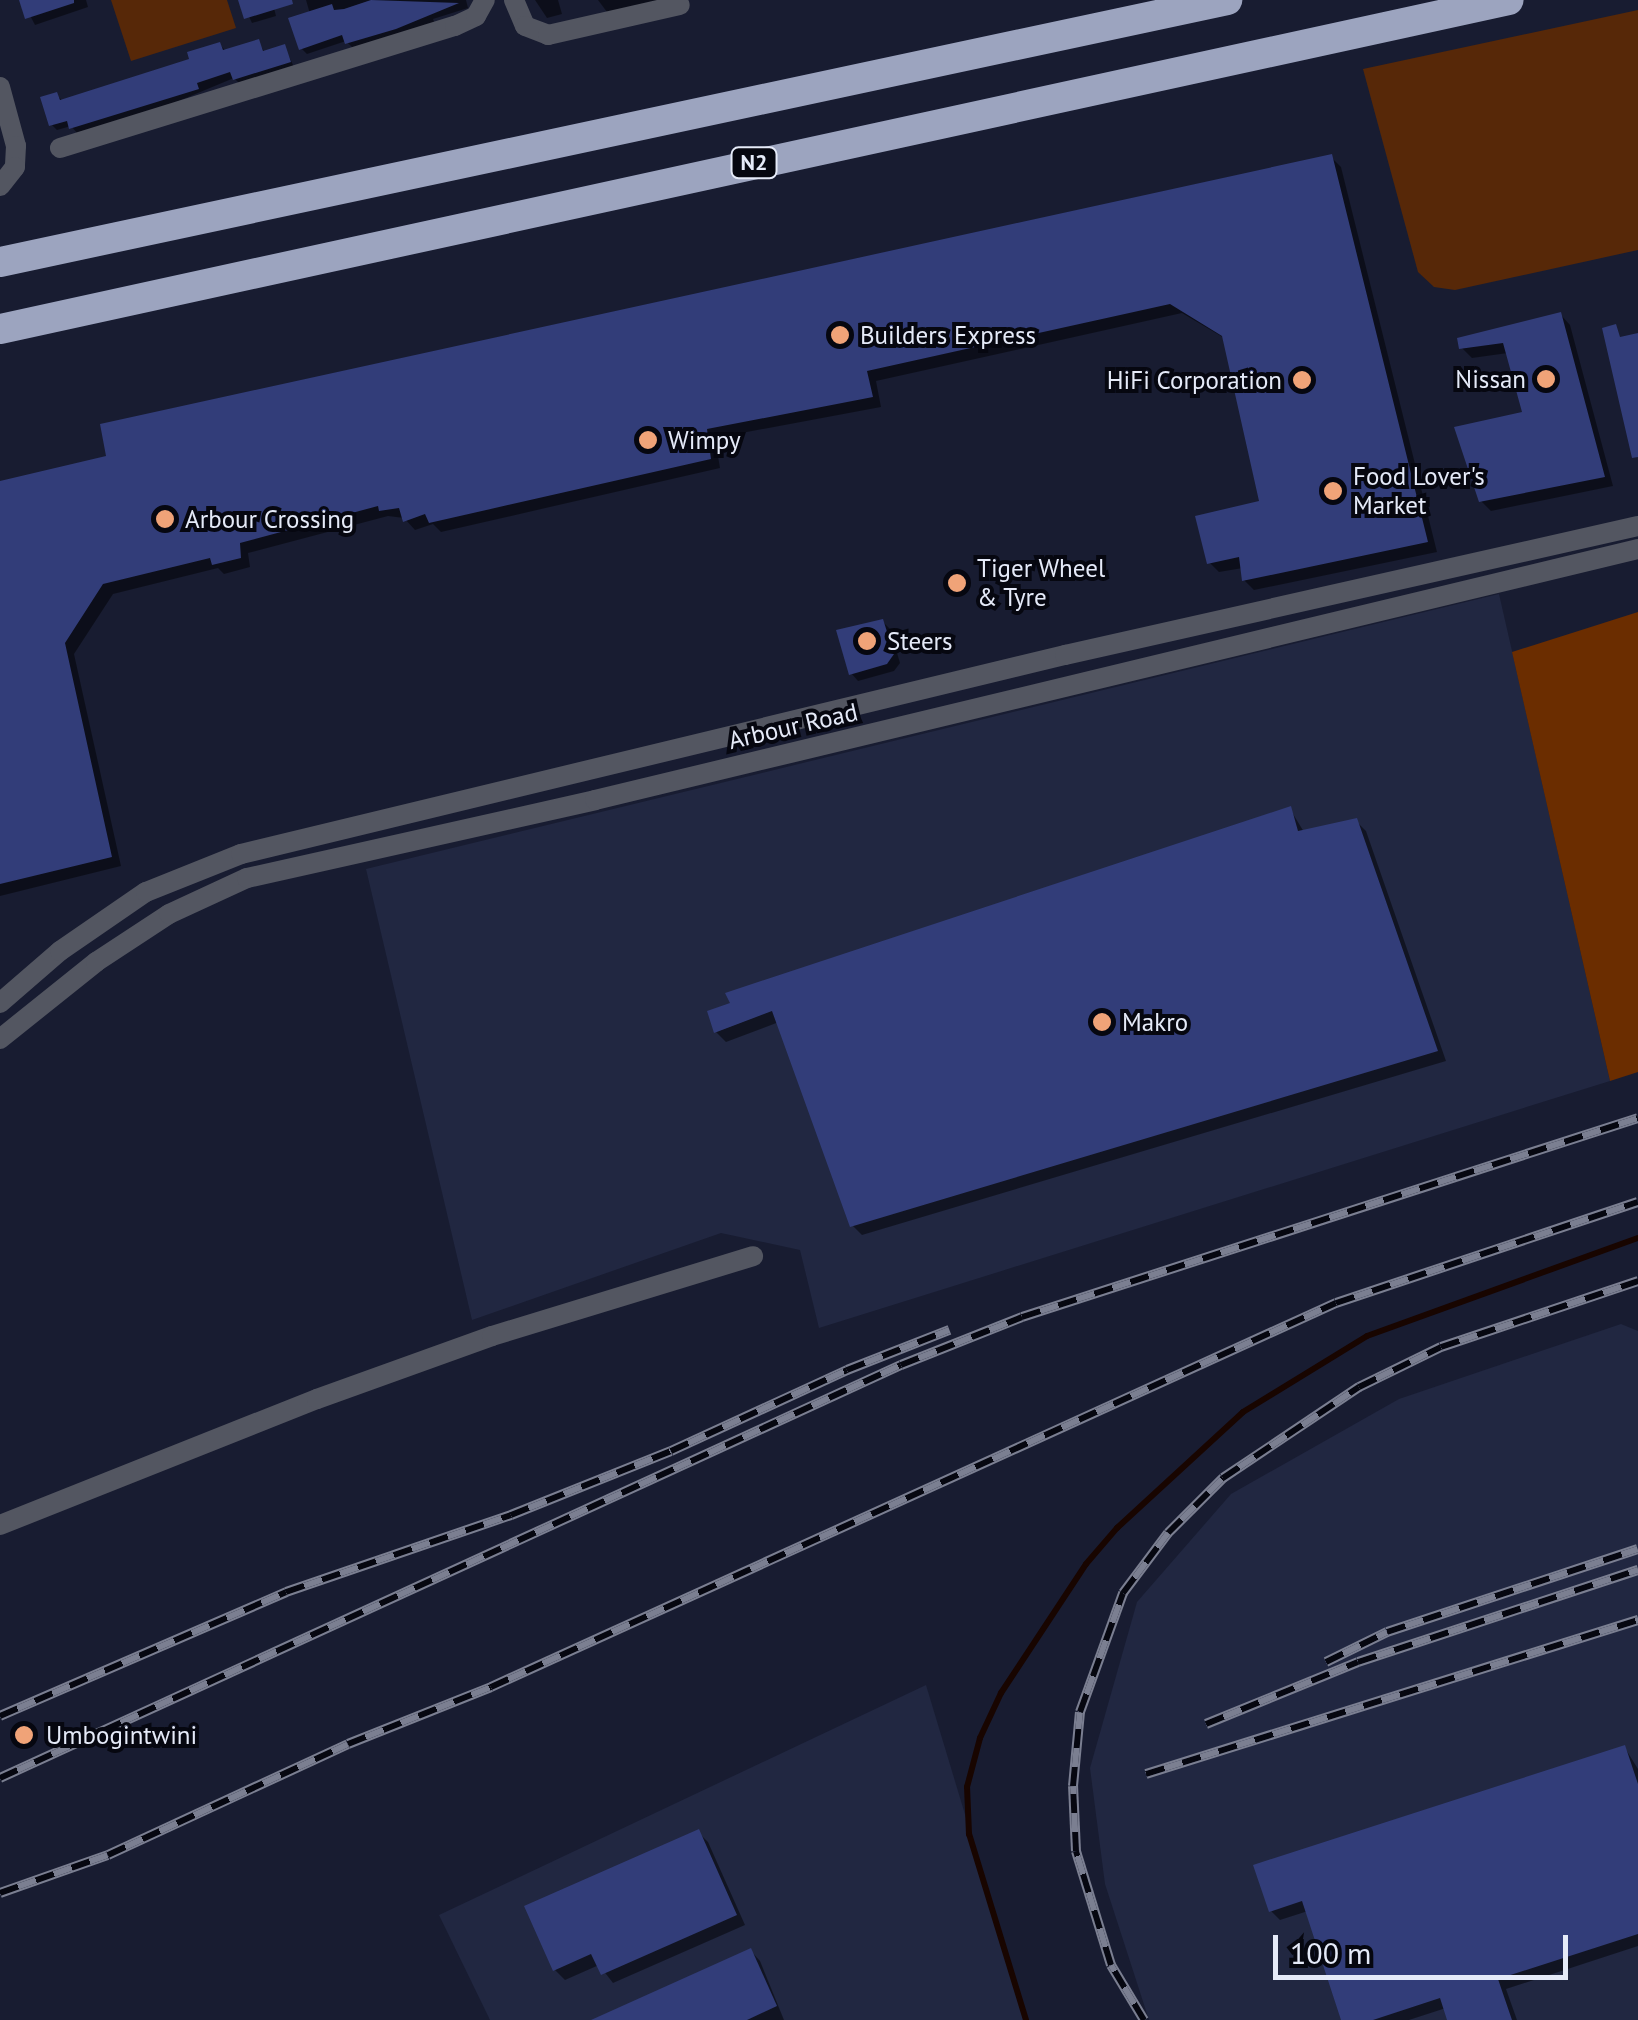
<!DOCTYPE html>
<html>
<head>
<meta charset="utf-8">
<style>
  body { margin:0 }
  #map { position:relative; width:1638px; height:2020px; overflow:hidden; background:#181c31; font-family:"PT Sans",sans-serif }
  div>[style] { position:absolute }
  .built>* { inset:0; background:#212741 }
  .green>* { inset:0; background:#572808 }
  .forest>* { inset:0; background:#6b2d00 }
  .shadow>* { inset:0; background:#0007 }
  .stream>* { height:6px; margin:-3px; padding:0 3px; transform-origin:3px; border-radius:3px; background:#180500 }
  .building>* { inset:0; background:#323d79 }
  .minor>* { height:20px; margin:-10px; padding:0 10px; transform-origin:10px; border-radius:10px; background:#535661 }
  .highway>* { height:30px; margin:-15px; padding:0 15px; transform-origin:15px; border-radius:15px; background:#9ca4bf }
  .rail>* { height:10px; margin-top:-5px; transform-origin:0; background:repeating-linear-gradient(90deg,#060710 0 19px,#7b7f91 0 38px); box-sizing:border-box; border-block:2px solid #7b7f91 }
  .dots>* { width:28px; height:28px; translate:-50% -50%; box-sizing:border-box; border:5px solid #060710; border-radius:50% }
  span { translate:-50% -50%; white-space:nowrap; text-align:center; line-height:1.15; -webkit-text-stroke:8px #060710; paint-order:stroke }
  .shield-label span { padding:2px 8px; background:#060710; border:2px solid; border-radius:8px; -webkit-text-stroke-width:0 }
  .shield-label { font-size:22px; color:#e5eaf8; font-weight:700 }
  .poi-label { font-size:25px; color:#e5eaf8 }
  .left { translate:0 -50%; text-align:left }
  .right { translate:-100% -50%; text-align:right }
  .street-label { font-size:25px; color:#e5eaf8 }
  .scale { position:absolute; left:1273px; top:1935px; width:295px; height:45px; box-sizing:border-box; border:5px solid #e5eaf8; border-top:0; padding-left:12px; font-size:30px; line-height:35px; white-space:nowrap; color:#e5eaf8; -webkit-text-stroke:8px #060710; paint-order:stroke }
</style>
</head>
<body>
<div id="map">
  <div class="built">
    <div style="clip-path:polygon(1499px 594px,1610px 1081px,819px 1328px,800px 1250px,721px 1233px,472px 1320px,366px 869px)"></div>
    <div style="clip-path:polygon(1621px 1324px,1638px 1331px,1638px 2020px,1149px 2020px,1105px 1884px,1090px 1768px,1137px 1602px,1231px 1494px,1399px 1399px)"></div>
    <div style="clip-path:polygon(926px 1685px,1027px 2020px,490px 2020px,439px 1915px)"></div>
  </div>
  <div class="green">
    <div style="clip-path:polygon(111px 0,227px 0,236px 28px,131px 61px)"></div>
    <div style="clip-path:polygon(1638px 10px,1638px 250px,1455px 290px,1434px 287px,1418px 272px,1363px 69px)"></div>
  </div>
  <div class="forest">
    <div style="clip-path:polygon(1638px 612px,1638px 1072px,1610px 1081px,1512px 652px)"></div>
  </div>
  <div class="shadow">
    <div style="clip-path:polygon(22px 0,86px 0,88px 7px,35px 25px)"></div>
    <div style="clip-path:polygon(241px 0,272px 0,276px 16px,252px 23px)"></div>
    <div style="clip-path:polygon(306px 0,466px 0,468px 8px,433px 19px,435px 24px,353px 48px,346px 41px,307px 54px,301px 48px,310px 14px)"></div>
    <div style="clip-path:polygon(535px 0,558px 0,562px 14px,547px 18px)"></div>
    <div style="clip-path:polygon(598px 0,665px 0,610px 16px)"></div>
    <div style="clip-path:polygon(258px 41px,265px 53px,284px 46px,294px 67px,240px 84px,234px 78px,169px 105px,77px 133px,71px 126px,57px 130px,52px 125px,56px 95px,62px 100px,192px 61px,219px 44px,225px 50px)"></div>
    <div style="clip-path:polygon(1331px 157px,1341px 167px,1437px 552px,1254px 590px,1244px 580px,1243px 568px,1219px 572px,1209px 562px,1262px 503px,1226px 339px,1182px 313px,876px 381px,881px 407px,715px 438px,720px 468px,441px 532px,433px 524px,415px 530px,404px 518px,388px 516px,248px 553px,250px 567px,224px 574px,218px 568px,113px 594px,74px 654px,121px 866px,0 896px,0 484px)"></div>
    <div style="clip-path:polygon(1561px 315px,1570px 325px,1613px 486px,1491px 511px,1481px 501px,1525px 414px,1508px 353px,1472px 358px,1462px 348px)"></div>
    <div style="clip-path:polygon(883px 622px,890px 629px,900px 663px,894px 671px,858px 681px,851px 673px)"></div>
    <div style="clip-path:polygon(1290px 809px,1304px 832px,1356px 821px,1366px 831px,1446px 1061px,862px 1235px,852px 1225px,779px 1022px,726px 1042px,716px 1032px)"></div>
    <div style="clip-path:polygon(1625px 1748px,1638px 1769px,1638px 1946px,1506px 1989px,1517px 2020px,1450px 2020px,1446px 2008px,1409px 2020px,1343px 2020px,1308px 1911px,1280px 1920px,1271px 1911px)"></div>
    <div style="clip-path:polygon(698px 1832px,708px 1842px,745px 1925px,613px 1983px,599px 1965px,565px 1980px,555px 1970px)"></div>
    <div style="clip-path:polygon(751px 1951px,760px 1961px,784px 2020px,597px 2020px)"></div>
  </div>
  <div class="stream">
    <div style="left:1026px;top:2020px;width:195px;rotate:-107deg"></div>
    <div style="left:969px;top:1834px;width:47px;rotate:-92.4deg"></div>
    <div style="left:967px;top:1787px;width:51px;rotate:-75.1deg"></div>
    <div style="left:980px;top:1738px;width:50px;rotate:-65deg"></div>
    <div style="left:1001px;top:1693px;width:154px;rotate:-56.6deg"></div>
    <div style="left:1086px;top:1564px;width:48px;rotate:-49.3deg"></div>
    <div style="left:1117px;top:1528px;width:171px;rotate:-42.6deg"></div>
    <div style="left:1243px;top:1412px;width:145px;rotate:-31.5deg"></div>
    <div style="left:1367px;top:1336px;width:288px;rotate:-19.9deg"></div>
  </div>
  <div class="building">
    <div style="clip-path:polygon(19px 0,74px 0,74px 3px,25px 19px)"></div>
    <div style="clip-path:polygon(238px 0,292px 0,293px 4px,244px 19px)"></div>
    <div style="clip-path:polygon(371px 0,459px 3px,396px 29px,345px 44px,342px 35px,299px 50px,288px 18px,332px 4px,334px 10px,344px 9px)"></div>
    <div style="clip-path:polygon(259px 39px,263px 51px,285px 44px,291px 62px,233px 80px,230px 72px,197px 83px,199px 89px,69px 129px,67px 121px,49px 126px,40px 97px,57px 92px,60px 100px,189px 59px,187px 52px,220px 42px,223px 50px)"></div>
    <div style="clip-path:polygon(1332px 154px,1428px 542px,1242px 581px,1239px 557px,1207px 564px,1195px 516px,1259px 501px,1222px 336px,1170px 304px,867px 371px,873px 397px,707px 429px,711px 459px,429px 523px,425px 514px,403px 522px,399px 508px,379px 511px,378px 506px,240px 543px,241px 558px,212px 565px,210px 558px,103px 584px,65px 643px,112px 857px,0 884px,0 481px,106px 456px,100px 424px)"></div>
    <div style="clip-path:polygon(1561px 312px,1605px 477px,1479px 502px,1454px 427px,1522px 412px,1503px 343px,1459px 349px,1457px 338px)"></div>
    <div style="clip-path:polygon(1616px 324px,1620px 337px,1638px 333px,1638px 457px,1632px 458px,1602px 328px)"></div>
    <div style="clip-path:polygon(883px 619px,894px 654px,887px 664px,849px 675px,836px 630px)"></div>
    <div style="clip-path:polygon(1291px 806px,1298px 831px,1357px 818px,1438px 1051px,850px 1227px,772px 1011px,714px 1033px,707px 1011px,730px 1003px,725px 993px)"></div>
    <div style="clip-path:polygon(1625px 1745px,1638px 1784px,1638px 1934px,1498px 1979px,1512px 2020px,1447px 2020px,1440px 1998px,1373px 2020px,1341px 2020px,1302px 1901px,1269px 1912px,1253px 1865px)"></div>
    <div style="clip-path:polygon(699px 1829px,737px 1915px,601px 1975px,591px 1954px,553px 1971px,524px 1906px)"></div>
    <div style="clip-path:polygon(751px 1948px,777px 2006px,747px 2020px,591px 2020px)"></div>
  </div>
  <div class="minor">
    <div style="left:514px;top:0;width:28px;rotate:67deg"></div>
    <div style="left:525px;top:26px;width:25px;rotate:21deg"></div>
    <div style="left:548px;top:35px;width:135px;rotate:-12.8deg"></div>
    <div style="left:0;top:87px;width:61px;rotate:74.8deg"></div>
    <div style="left:16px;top:146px;width:21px;rotate:93deg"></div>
    <div style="left:15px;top:167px;width:24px;rotate:128deg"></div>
    <div style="left:60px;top:148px;width:413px;rotate:-17.2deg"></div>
    <div style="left:455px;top:26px;width:23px;rotate:-25deg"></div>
    <div style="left:476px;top:16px;width:18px;rotate:-61deg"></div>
    <div style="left:0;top:1003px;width:79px;rotate:-40.9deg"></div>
    <div style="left:60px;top:951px;width:104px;rotate:-34.5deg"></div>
    <div style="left:146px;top:892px;width:102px;rotate:-21.8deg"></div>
    <div style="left:241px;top:854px;width:848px;rotate:-13.58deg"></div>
    <div style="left:1065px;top:655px;width:587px;rotate:-12.69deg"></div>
    <div style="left:0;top:1039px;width:123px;rotate:-38.7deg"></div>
    <div style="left:96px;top:962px;width:87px;rotate:-33.3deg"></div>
    <div style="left:169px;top:914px;width:86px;rotate:-24.8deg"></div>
    <div style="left:247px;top:878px;width:357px;rotate:-12.6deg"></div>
    <div style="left:595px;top:800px;width:1073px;rotate:-13.53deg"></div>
    <div style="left:0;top:1525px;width:341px;rotate:-21.7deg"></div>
    <div style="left:317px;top:1399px;width:186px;rotate:-19.8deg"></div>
    <div style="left:492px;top:1336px;width:273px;rotate:-17deg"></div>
  </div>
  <div class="highway">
    <div style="left:0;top:262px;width:1255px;rotate:-12.05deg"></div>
    <div style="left:0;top:329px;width:1544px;rotate:-12.3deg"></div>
  </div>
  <div class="rail">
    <div style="left:1326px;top:1662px;width:68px;rotate:-26.2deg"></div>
    <div style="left:1387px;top:1632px;width:264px;rotate:-18.3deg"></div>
    <div style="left:0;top:1716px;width:312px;rotate:-23.4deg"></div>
    <div style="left:286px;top:1592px;width:238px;rotate:-18.9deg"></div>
    <div style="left:511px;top:1515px;width:172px;rotate:-21.8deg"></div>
    <div style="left:671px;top:1451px;width:194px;rotate:-24.7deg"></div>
    <div style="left:847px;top:1370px;width:110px;rotate:-21.4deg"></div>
    <div style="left:1206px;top:1724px;width:164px;rotate:-22.2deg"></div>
    <div style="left:1358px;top:1662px;width:295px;rotate:-18.2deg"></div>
    <div style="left:1146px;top:1774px;width:516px;rotate:-17.38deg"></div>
    <div style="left:0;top:1778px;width:991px;rotate:-24.63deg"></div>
    <div style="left:901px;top:1365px;width:130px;rotate:-21.6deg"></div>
    <div style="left:1022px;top:1317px;width:647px;rotate:-17.9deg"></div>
    <div style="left:0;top:1893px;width:114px;rotate:-19.4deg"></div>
    <div style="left:108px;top:1855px;width:264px;rotate:-24.8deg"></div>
    <div style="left:348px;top:1744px;width:154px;rotate:-21.7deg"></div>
    <div style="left:491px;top:1687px;width:928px;rotate:-24.44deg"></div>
    <div style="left:1336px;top:1303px;width:318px;rotate:-18.5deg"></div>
    <div style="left:1144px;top:2020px;width:64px;rotate:-121deg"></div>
    <div style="left:1111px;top:1965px;width:119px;rotate:-107.1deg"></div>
    <div style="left:1076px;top:1851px;width:65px;rotate:-92.6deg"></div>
    <div style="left:1073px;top:1786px;width:74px;rotate:-84.6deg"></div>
    <div style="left:1080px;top:1712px;width:127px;rotate:-70.1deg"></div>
    <div style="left:1123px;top:1593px;width:75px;rotate:-53.1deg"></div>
    <div style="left:1168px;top:1533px;width:78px;rotate:-45deg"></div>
    <div style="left:1223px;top:1478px;width:164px;rotate:-33.8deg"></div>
    <div style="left:1359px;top:1387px;width:91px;rotate:-26deg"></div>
    <div style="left:1441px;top:1347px;width:208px;rotate:-18.5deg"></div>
  </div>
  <div class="dots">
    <div style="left:840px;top:335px;background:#f0a378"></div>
    <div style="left:1546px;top:379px;background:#f0a378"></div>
    <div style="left:1302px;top:380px;background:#f0a378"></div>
    <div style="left:648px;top:440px;background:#f0a378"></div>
    <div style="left:1333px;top:491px;background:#f0a378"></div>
    <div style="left:165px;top:519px;background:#f0a378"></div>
    <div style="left:957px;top:583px;background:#f0a378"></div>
    <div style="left:867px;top:641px;background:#f0a378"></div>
    <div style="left:1102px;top:1022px;background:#f0a378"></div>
    <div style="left:24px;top:1735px;background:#f0a378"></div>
  </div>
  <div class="shield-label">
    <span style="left:754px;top:163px">N2</span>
  </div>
  <div class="poi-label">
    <span class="left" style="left:860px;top:335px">Builders Express</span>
    <span class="right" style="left:1526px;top:379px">Nissan</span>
    <span class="right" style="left:1282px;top:380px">HiFi Corporation</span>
    <span class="left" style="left:668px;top:440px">Wimpy</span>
    <span class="left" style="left:1353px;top:491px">Food Lover's<br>Market</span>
    <span class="left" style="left:185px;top:519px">Arbour Crossing</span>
    <span class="left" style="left:977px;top:583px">Tiger Wheel<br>&amp; Tyre</span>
    <span class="left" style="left:887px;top:641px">Steers</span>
    <span class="left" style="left:1122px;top:1022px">Makro</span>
    <span class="left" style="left:46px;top:1735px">Umbogintwini</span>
  </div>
  <div class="street-label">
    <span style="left:793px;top:726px;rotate:-13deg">Arbour Road</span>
  </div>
  <div class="scale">100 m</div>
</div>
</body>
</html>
